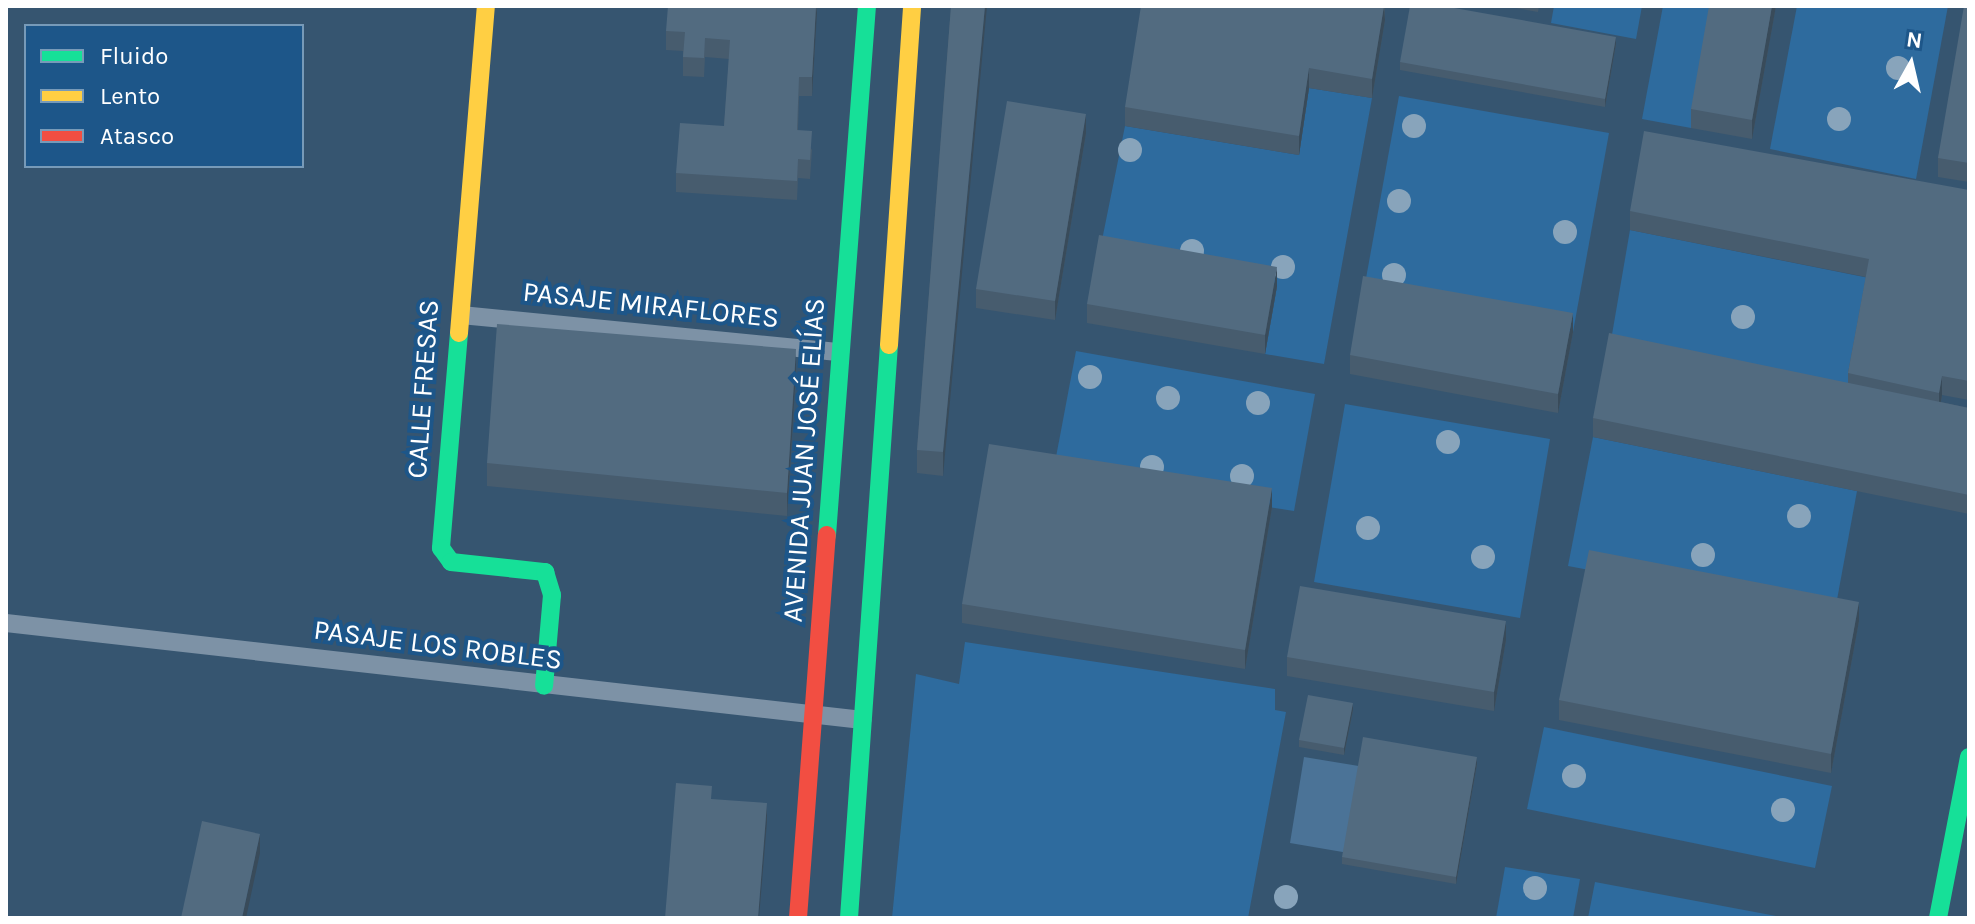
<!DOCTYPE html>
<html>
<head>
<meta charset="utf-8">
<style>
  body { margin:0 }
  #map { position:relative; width:1975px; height:924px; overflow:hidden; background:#365570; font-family:Karla,sans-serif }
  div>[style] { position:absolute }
  .green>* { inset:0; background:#2e6b9e }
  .water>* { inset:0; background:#4b7397 }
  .lane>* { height:18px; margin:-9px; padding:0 9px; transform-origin:9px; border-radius:9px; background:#7d92a6 }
  .fast>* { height:18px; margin:-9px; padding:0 9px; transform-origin:9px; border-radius:9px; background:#16e098 }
  .slow>* { height:18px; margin:-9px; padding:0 9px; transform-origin:9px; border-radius:9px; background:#ffcf43 }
  .jam>* { height:18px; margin:-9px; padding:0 9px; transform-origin:9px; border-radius:9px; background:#f24e42 }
  .trees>* { width:24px; height:24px; margin:-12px; border-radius:50%; background:#88a4bb }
  .wall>* { inset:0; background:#475c6e }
  .shaded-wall>* { inset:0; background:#394b5a }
  .building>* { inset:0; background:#526b80 }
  span { translate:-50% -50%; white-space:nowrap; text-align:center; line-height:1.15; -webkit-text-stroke:8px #1d5689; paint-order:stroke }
  .street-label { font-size:28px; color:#fff }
  .frame { position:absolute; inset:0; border:8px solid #fff; pointer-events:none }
  .legend { position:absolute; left:24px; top:24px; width:280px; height:144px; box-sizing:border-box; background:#1d5689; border:2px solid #779ab8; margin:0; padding:10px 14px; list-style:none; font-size:24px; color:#fff }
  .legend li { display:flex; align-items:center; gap:16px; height:40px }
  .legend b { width:40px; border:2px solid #779ab8 }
  .north { position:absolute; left:1871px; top:24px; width:80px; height:80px; -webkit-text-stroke:6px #1d5689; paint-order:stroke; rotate:8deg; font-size:22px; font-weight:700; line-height:32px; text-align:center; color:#fff }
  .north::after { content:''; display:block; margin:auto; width:28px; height:36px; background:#fff; clip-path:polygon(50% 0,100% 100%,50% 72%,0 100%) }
</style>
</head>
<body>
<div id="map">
  <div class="green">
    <div style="clip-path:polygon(1554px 6px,1642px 6px,1636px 39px,1551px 23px)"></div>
    <div style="clip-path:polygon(1663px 6px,1712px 6px,1691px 128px,1642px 119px)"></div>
    <div style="clip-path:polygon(1797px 6px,1948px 6px,1916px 179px,1770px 149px)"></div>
    <div style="clip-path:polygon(1309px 88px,1372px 98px,1324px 364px,1265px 354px,1277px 286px,1099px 255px,1125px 126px,1299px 155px)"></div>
    <div style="clip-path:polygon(1399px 96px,1609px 133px,1573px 332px,1363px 295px)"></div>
    <div style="clip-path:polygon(1630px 230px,1869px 278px,1849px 392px,1609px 352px)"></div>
    <div style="clip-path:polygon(1076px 351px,1315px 394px,1294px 511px,1053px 473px)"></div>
    <div style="clip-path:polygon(1345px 404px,1550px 439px,1520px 618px,1314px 582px)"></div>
    <div style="clip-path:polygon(1593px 437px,1857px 491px,1834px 616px,1568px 566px)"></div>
    <div style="clip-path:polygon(965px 642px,1275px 689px,1275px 710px,1286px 712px,1248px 918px,892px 918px,916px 674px,959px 684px)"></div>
    <div style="clip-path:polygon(1544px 727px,1832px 786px,1815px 868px,1527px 809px)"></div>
    <div style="clip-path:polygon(1505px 867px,1580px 879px,1573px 918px,1496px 918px)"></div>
    <div style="clip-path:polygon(1595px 882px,1787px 918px,1588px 918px)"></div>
  </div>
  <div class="water">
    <div style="clip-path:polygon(1304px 757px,1462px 783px,1448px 870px,1290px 843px)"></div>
  </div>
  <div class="lane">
    <div style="left:461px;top:315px;width:381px;rotate:5.6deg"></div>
    <div style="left:6px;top:623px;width:862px;rotate:6.46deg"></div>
  </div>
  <div class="fast">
    <div style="left:459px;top:333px;width:216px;rotate:94.8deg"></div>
    <div style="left:441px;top:548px;width:17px;rotate:54deg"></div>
    <div style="left:451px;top:562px;width:95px;rotate:6.1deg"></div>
    <div style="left:545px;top:572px;width:24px;rotate:73deg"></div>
    <div style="left:552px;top:595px;width:91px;rotate:95deg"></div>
    <div style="left:827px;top:535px;width:531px;rotate:-85.68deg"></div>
    <div style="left:849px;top:918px;width:574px;rotate:-86.01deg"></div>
    <div style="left:1938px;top:918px;width:164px;rotate:-79.1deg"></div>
  </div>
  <div class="slow">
    <div style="left:459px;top:333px;width:328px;rotate:-85.3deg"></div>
    <div style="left:889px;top:345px;width:340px;rotate:-86.1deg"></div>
  </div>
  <div class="jam">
    <div style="left:798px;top:918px;width:384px;rotate:-85.7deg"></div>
  </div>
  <div class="trees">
    <div style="left:1898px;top:68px"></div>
    <div style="left:1839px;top:119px"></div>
    <div style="left:1414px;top:126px"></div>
    <div style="left:1130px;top:150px"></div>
    <div style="left:1399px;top:201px"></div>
    <div style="left:1565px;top:232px"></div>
    <div style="left:1192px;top:251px"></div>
    <div style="left:1283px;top:267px"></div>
    <div style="left:1394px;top:275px"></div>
    <div style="left:1743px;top:317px"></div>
    <div style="left:1090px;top:377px"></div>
    <div style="left:1168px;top:398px"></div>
    <div style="left:1258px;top:403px"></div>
    <div style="left:1448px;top:442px"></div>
    <div style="left:1152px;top:467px"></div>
    <div style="left:1242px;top:476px"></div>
    <div style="left:1799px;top:516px"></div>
    <div style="left:1368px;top:528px"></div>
    <div style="left:1703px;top:555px"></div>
    <div style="left:1483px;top:557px"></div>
    <div style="left:1574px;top:776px"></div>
    <div style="left:1783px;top:810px"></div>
    <div style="left:1535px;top:888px"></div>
    <div style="left:1286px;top:897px"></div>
  </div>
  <div class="wall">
    <div style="clip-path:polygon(817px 6px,812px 96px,799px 96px,798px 130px,812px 150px,810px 179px,798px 178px,797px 200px,676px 192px,676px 173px,724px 126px,729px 59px,705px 57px,704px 77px,683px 76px,683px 51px,666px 50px,666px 31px)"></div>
    <div style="clip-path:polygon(951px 6px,943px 476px,917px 473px,917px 450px)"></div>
    <div style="clip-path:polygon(1385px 6px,1385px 20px,1372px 98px,1309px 88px,1299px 155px,1125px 126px,1125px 107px)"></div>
    <div style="clip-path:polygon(1505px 6px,1539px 6px,1538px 12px)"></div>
    <div style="clip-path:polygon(1776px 6px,1752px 139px,1691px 128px,1691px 109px)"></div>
    <div style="clip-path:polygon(1969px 6px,1969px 182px,1938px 177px,1938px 158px)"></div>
    <div style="clip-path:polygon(1616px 44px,1605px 107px,1400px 70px,1400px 62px)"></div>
    <div style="clip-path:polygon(1086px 133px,1055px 320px,976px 308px,976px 289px)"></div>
    <div style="clip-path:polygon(1969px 190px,1969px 400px,1942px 395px,1941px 402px,1969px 408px,1969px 514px,1593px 437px,1593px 418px,1848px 383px,1848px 373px,1866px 277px,1630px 230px,1630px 211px)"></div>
    <div style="clip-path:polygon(1277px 286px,1265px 354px,1087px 323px,1087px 304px)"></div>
    <div style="clip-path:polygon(1573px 332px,1558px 413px,1350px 374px,1350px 355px)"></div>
    <div style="clip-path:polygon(796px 372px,787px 516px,487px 486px,487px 463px)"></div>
    <div style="clip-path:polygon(1272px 507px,1245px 669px,962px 623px,962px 604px)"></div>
    <div style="clip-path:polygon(1859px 621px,1831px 773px,1559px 720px,1559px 700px)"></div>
    <div style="clip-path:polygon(1506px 640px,1494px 711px,1287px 676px,1287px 657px)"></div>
    <div style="clip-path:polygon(1353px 710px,1344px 755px,1299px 747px,1299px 740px)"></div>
    <div style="clip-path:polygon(1477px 764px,1456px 884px,1342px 864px,1342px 857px)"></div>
  </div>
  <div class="shaded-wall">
    <div style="clip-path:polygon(816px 6px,817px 13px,812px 96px,812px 77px)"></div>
    <div style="clip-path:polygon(985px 6px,987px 6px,943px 476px,943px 452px)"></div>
    <div style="clip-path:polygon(1384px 6px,1385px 20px,1372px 98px,1372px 79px)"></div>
    <div style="clip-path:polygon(1772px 6px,1776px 6px,1752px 139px,1752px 120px)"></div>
    <div style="clip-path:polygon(1616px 37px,1616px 44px,1605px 107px,1605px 99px)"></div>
    <div style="clip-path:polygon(1309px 68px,1309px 88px,1299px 155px,1299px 136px)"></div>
    <div style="clip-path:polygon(1086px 114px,1086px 133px,1055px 320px,1055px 301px)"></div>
    <div style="clip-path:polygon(1277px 267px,1277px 286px,1265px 354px,1265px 335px)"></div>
    <div style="clip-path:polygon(1573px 313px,1573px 332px,1558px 413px,1558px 394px)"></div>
    <div style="clip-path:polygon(796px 349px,796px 372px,787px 516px,787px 493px)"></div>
    <div style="clip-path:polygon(1942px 376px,1942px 395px,1939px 412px,1939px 393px)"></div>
    <div style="clip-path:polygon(1272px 488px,1272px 507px,1245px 669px,1245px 650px)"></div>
    <div style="clip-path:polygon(1859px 602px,1859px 621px,1831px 773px,1831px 754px)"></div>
    <div style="clip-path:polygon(1506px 621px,1506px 640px,1494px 711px,1494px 692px)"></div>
    <div style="clip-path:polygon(1353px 703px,1353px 710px,1344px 755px,1344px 748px)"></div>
    <div style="clip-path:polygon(1477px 757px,1477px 764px,1456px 884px,1456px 877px)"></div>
    <div style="clip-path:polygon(767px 803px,767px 822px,759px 918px,758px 918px)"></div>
    <div style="clip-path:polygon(260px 834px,260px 853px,246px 918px,242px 918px)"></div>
  </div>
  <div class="building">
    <div style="clip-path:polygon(668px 6px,816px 6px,812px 77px,799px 77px,797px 130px,812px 131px,810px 160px,798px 159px,797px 181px,676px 173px,680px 123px,724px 126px,730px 40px,705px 38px,704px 58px,683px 57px,685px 32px,666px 31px)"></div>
    <div style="clip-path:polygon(951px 6px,985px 6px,943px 452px,917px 450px)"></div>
    <div style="clip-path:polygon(1141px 6px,1384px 6px,1372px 79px,1309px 68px,1299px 136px,1125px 107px)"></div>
    <div style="clip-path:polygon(1410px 6px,1443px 6px,1616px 37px,1605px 99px,1400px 62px)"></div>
    <div style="clip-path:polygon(1709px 6px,1772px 6px,1752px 120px,1691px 109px)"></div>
    <div style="clip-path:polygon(1964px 6px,1969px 6px,1969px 163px,1938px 158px)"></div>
    <div style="clip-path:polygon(1007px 101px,1086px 114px,1055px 301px,976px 289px)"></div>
    <div style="clip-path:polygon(1644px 131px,1969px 190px,1969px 381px,1942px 376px,1939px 393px,1848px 373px,1869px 259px,1630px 211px)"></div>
    <div style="clip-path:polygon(1099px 235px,1277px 267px,1265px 335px,1087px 304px)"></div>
    <div style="clip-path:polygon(1363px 276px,1573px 313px,1558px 394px,1350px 355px)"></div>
    <div style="clip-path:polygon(497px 324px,796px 349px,787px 493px,487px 463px)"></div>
    <div style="clip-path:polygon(1609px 333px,1969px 408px,1969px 495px,1593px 418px)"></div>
    <div style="clip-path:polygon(989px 444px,1272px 488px,1245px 650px,962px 604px)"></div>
    <div style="clip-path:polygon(1589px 550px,1859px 602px,1831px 754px,1559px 700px)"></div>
    <div style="clip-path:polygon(1300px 586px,1506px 621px,1494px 692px,1287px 657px)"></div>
    <div style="clip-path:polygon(1308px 695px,1353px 703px,1344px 748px,1299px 740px)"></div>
    <div style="clip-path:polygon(1363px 737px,1477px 757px,1456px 877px,1342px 857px)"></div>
    <div style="clip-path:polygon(676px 783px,712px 786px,711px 799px,767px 803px,758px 918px,665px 918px)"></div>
    <div style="clip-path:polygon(202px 821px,260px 834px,242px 918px,181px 918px)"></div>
  </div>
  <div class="street-label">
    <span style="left:651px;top:305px;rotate:6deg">PASAJE MIRAFLORES</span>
    <span style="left:423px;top:389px;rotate:-86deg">CALLE FRESAS</span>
    <span style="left:804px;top:460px;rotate:-86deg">AVENIDA JUAN JOSÉ ELÍAS</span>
    <span style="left:438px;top:645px;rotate:7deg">PASAJE LOS ROBLES</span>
  </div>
  <div class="frame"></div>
  <ul class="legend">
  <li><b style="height:10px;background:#16e098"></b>Fluido</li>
  <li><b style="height:10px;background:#ffcf43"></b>Lento</li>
  <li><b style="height:10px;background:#f24e42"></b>Atasco</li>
  </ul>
  <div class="north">N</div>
</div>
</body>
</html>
